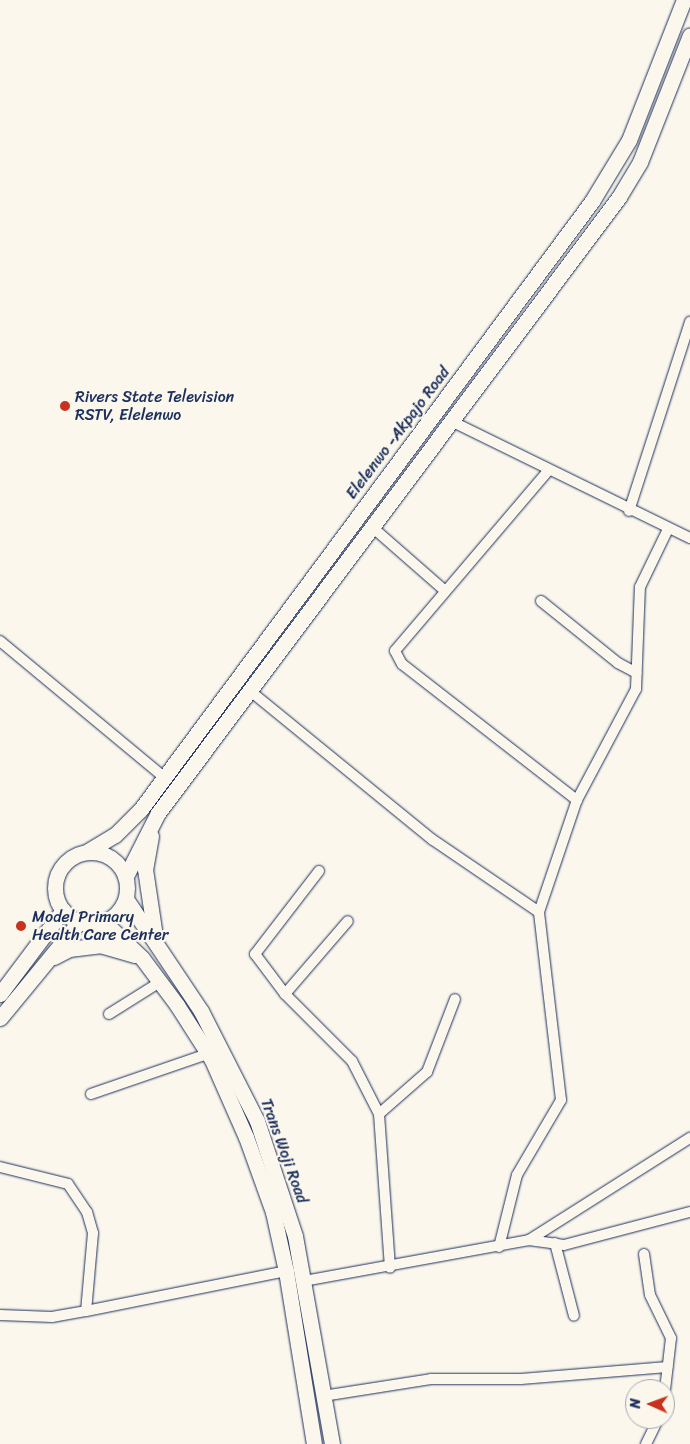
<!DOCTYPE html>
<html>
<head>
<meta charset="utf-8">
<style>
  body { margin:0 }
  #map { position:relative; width:690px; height:1444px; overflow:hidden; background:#fbf7ec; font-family:Sriracha,sans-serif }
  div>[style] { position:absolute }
  .roads { filter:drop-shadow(0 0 1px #1b2f5e) drop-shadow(0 0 1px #1b2f5e) }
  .street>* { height:10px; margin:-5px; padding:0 5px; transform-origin:5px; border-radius:5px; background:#fbf7ec }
  .secondary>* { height:15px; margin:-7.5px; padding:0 7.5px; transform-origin:7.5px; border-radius:7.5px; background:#fbf7ec }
  .secondary>.ring { margin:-7.5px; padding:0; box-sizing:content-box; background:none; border:15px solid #fbf7ec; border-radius:50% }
  .dots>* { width:14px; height:14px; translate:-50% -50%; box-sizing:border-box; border:2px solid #fbf7ec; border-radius:50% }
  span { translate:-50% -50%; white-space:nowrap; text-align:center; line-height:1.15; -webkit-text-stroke:4.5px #fbf7ec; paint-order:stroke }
  .poi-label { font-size:16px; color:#1b2f5e }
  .left { translate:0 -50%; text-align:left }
  .street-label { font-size:16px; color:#1b2f5e }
  .north { position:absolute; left:625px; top:1379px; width:50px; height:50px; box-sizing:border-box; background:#fbf7ec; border:1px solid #a1a7b3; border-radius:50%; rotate:272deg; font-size:14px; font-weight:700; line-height:20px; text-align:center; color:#1b2f5e }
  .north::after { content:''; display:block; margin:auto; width:18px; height:22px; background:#c8321e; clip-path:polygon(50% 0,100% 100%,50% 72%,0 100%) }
</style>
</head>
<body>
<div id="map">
  <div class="roads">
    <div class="street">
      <div style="left:451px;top:421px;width:266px;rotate:26.1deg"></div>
      <div style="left:548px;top:471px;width:236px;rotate:130.4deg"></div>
      <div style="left:395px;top:651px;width:15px;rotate:62deg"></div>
      <div style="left:402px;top:664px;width:222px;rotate:37.9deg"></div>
      <div style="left:629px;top:511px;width:199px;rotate:-72.1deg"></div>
      <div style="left:371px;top:526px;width:96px;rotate:41.2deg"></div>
      <div style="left:541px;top:601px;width:99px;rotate:38.8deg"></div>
      <div style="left:618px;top:663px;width:21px;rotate:28deg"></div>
      <div style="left:0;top:641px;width:214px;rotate:39.7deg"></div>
      <div style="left:249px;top:690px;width:237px;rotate:39.2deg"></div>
      <div style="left:433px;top:840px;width:128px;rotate:34.2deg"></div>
      <div style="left:319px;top:871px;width:105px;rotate:127.6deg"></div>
      <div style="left:255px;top:954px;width:50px;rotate:53.1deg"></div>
      <div style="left:285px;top:994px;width:95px;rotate:45deg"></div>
      <div style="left:352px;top:1061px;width:59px;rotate:63deg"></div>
      <div style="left:379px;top:1114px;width:154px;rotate:85.9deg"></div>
      <div style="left:285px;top:994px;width:96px;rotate:-49.2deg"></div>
      <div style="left:109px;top:1014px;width:60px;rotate:-32.1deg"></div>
      <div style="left:91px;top:1094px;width:123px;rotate:-19deg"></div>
      <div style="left:379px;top:1114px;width:64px;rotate:-41.2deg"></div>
      <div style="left:427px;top:1072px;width:78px;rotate:-69deg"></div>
      <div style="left:0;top:1167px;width:70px;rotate:14deg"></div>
      <div style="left:68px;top:1184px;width:34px;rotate:56deg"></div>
      <div style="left:87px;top:1212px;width:22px;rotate:74deg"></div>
      <div style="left:93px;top:1233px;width:78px;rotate:95.1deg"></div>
      <div style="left:529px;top:1240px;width:35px;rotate:8deg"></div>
      <div style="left:564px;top:1245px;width:130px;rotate:-14.7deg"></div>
      <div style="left:555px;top:1243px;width:75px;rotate:75.4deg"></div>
      <div style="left:499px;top:1247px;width:74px;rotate:-76deg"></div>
      <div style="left:517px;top:1175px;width:87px;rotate:-59.6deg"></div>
      <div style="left:561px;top:1100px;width:189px;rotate:-96.7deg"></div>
      <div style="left:539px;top:912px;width:118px;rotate:-71.3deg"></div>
      <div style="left:577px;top:800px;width:126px;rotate:-62deg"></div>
      <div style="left:636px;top:689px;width:102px;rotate:-87.8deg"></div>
      <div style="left:640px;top:587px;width:64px;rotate:-64.2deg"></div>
      <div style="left:644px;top:1254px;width:41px;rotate:81.7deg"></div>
      <div style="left:650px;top:1295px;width:48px;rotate:64deg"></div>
      <div style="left:671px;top:1338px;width:52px;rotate:96.6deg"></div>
      <div style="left:304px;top:1281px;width:229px;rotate:-10.3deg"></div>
      <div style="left:529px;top:1240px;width:191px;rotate:-32.4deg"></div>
      <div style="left:0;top:1315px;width:52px;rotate:2.2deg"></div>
      <div style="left:52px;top:1317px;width:35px;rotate:-10deg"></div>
      <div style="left:86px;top:1311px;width:204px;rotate:-11.3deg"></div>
      <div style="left:323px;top:1396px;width:109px;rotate:-8.9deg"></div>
      <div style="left:431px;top:1379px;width:90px"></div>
      <div style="left:521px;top:1379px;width:147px;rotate:-4.7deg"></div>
      <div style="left:646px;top:1444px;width:28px;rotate:-64deg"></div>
    </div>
    <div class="secondary">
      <div style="left:151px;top:836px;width:34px;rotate:100deg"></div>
      <div style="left:145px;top:869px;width:68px;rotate:81.5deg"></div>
      <div style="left:88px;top:851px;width:31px;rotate:-31deg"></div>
      <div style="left:115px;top:835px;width:37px;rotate:-45deg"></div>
      <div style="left:141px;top:809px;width:757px;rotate:-53.43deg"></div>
      <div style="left:592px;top:201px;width:71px;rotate:-58.8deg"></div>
      <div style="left:629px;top:140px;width:150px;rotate:-68.6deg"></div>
      <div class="ring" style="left:55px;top:852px;width:57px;height:57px"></div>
      <div style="left:126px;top:876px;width:71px;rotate:-63.1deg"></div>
      <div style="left:158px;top:813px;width:769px;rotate:-53.19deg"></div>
      <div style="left:619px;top:197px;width:41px;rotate:-59deg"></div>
      <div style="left:640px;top:162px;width:136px;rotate:-68.5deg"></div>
      <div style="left:126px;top:899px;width:135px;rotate:56.2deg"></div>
      <div style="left:201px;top:1011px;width:123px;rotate:63deg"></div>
      <div style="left:257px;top:1121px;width:121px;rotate:71.7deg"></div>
      <div style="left:295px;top:1236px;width:211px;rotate:79.9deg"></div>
      <div style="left:104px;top:922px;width:52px;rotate:43.5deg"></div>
      <div style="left:142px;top:958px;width:59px;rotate:53.3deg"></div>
      <div style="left:177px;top:1005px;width:65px;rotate:57.5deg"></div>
      <div style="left:212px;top:1060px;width:84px;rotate:66.2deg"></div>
      <div style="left:246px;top:1137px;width:80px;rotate:70.2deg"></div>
      <div style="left:273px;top:1212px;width:60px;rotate:77.6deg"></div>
      <div style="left:286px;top:1271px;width:175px;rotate:80.8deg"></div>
      <div style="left:54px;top:957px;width:17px;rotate:-28deg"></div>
      <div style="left:69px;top:949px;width:31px;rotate:-7deg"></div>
      <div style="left:100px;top:945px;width:36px;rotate:16deg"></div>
      <div style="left:0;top:994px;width:105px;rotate:-53.1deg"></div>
      <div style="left:0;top:1018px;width:124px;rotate:-50.5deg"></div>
    </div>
  </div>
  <div class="dots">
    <div style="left:65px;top:406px;background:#c8321e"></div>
    <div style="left:21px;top:926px;background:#c8321e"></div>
  </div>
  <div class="poi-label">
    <span class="left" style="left:75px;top:406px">Rivers State Television<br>RSTV, Elelenwo</span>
    <span class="left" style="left:32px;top:926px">Model Primary<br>Health Care Center</span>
  </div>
  <div class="street-label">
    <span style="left:398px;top:433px;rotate:-53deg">Elelenwo -Akpajo Road</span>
    <span style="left:284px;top:1151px;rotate:70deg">Trans Woji Road</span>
  </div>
  <div class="north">N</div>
</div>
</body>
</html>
